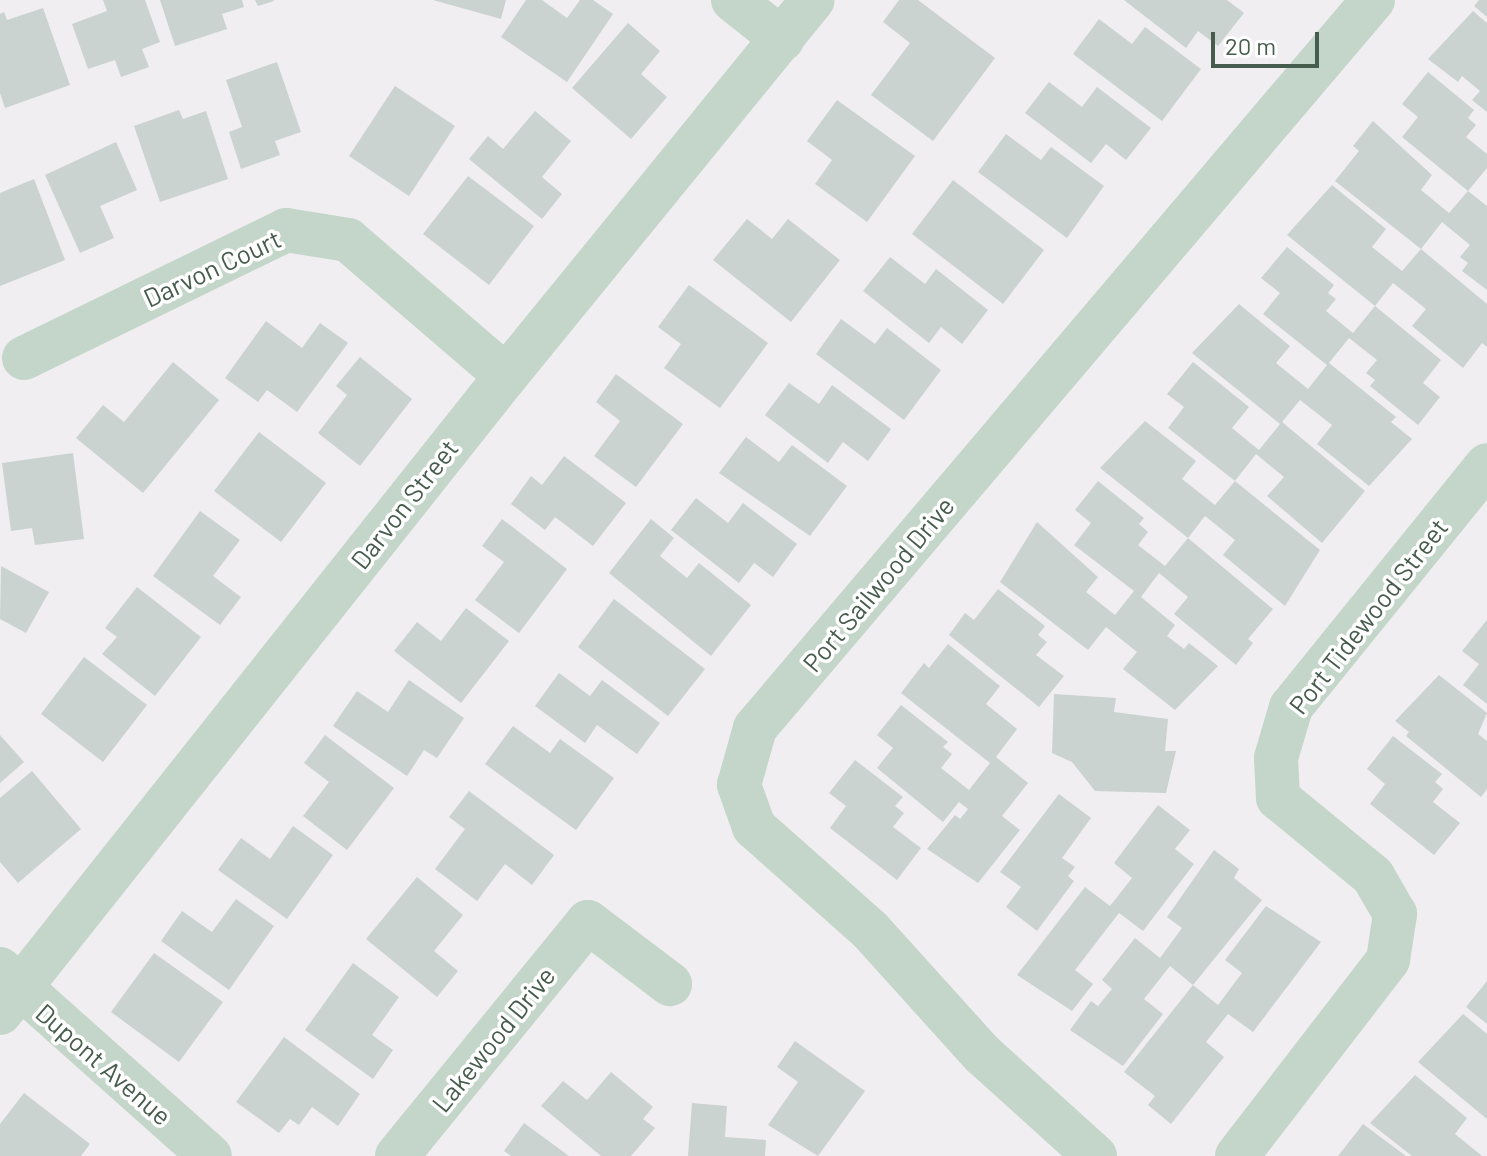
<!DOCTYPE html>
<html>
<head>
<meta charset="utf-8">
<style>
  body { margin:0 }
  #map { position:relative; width:1487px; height:1156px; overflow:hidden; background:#f0eef1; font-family:Barlow,sans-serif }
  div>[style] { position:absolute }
  .building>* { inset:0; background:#cad3cf }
  .minor>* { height:44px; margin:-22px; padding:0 22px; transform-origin:22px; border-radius:22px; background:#c4d6c9 }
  span { translate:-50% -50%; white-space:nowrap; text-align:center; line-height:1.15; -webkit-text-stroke:7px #fff; paint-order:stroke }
  .street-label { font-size:26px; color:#465c4c }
  .scale { position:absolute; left:1211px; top:32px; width:108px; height:36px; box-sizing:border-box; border:4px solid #465c4c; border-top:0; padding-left:10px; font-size:24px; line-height:28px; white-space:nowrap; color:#465c4c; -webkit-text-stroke:6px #fff; paint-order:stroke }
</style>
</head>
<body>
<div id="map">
  <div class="building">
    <div style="clip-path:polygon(103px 0,145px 0,160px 42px,142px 49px,149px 67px,121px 77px,115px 60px,88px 69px,72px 24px,107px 11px)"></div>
    <div style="clip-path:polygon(160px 0,242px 0,244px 7px,222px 14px,227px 29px,175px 46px)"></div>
    <div style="clip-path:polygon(255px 0,274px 0,274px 1px,258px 6px)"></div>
    <div style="clip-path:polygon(433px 0,506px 0,501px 19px)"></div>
    <div style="clip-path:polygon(526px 0,542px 0,567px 18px,580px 0,593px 0,613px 14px,567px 82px,501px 37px)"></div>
    <div style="clip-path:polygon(899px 0,918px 0,995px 58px,933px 141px,871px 95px,910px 43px,883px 22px)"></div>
    <div style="clip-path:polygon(1124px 0,1227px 0,1244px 13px,1218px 46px,1198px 31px,1186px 48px)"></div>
    <div style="clip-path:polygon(1479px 0,1487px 0,1487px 17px,1474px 6px)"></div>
    <div style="clip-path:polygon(43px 8px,70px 85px,5px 108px,0 93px,0 14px,4px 12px,7px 20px)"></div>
    <div style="clip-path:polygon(1473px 11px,1487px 23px,1487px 112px,1472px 100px,1480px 91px,1462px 76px,1458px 82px,1428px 59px)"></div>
    <div style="clip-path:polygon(1099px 19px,1132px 44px,1145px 27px,1201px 69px,1162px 121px,1073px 54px)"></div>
    <div style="clip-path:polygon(628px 23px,660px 51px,641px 74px,667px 97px,631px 139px,572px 88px)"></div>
    <div style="clip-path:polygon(277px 62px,301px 132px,275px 141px,280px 155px,241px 169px,229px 132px,242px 127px,226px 80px)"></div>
    <div style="clip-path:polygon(1428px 72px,1474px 110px,1468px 118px,1476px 125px,1466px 137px,1487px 154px,1487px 168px,1468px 191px,1402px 137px,1418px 117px,1402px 104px)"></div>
    <div style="clip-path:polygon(1049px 82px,1082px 107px,1097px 87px,1151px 128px,1126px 160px,1106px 144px,1091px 163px,1025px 113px)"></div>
    <div style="clip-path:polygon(395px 86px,455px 126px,409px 196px,349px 156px)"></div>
    <div style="clip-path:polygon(837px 100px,915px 156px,867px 222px,815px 184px,832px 160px,807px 141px)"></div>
    <div style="clip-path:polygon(179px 110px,183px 119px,206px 111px,228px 179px,160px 202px,134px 126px)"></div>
    <div style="clip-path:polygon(535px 111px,571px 141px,542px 177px,562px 194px,542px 219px,469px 159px,488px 136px,503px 149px)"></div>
    <div style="clip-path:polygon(1373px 121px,1432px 175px,1421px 190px,1449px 213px,1468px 191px,1487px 206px,1487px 290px,1462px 271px,1468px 263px,1460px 257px,1470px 245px,1442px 222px,1421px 249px,1335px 181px,1359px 151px,1353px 146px)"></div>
    <div style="clip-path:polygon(1006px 134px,1041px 160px,1051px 147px,1104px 186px,1067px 238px,978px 172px)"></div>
    <div style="clip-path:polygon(116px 142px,137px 190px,100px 206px,114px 238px,80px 253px,45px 175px)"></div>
    <div style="clip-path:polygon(468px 176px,534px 226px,489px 285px,423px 234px)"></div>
    <div style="clip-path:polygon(34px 179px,65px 260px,0 286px,0 193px)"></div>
    <div style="clip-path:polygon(953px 180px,1044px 250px,1003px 304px,912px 234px)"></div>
    <div style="clip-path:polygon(1332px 185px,1386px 229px,1372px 247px,1402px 271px,1421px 249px,1487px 304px,1487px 347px,1482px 343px,1463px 368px,1412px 326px,1426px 309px,1393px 283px,1375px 306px,1287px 235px)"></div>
    <div style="clip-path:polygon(747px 219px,772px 239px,788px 219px,840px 260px,791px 322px,713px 260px)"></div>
    <div style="clip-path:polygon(1287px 247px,1334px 285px,1328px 293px,1336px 299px,1326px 311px,1353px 333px,1375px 306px,1441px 360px,1423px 383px,1440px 397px,1418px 425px,1370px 386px,1375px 380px,1366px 373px,1377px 360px,1349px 338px,1329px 363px,1396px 417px,1391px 422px,1412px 439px,1369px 486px,1317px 444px,1332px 425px,1300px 400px,1282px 422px,1365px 491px,1322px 543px,1267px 496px,1284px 477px,1256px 454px,1235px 481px,1168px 428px,1184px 407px,1167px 394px,1193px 362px,1249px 407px,1232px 428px,1259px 450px,1280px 424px,1192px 353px,1239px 304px,1290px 346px,1276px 363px,1308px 389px,1327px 365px,1263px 314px,1280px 293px,1261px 278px)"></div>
    <div style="clip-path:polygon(890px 257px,925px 284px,936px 269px,988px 310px,962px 344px,941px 327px,929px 343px,863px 291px)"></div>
    <div style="clip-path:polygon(689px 285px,768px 343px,720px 408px,664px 368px,681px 344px,658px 327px)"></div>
    <div style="clip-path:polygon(841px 319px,875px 344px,887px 328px,941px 370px,904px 420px,816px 354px)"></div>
    <div style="clip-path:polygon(266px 321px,302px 348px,320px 323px,348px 343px,297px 412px,267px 390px,258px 402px,225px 378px)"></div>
    <div style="clip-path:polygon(360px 357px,412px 399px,360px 466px,318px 433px,347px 395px,336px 386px)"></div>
    <div style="clip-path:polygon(173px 362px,219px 400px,143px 493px,76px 438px,103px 405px,124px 422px)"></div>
    <div style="clip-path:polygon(616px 374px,683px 424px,636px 487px,594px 456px,620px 421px,596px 402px)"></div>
    <div style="clip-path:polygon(789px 383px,819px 404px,832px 385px,891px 429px,868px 461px,843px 442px,828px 463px,765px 415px)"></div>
    <div style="clip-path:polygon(1145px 421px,1196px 461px,1182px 479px,1215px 505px,1235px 481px,1320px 550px,1285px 606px,1223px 555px,1235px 540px,1205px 516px,1188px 538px,1100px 468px)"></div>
    <div style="clip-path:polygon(259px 432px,326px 483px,281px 542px,214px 491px)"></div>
    <div style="clip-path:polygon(746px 437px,779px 462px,792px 445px,847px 486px,810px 536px,719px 473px)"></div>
    <div style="clip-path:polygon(73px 453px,84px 539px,35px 545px,32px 528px,11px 531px,2px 463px)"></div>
    <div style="clip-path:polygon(564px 456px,626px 503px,593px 546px,555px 517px,545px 530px,511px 504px,531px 476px,542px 485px)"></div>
    <div style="clip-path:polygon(1098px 481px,1144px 518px,1139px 524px,1148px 532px,1138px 545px,1165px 566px,1188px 538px,1273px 609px,1248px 639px,1253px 643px,1236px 665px,1174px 614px,1188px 597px,1159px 573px,1141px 597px,1175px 625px,1167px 636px,1184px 649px,1189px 643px,1218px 666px,1175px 710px,1123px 669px,1137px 652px,1106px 627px,1088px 650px,1000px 582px,1037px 522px,1098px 577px,1086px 592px,1115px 615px,1134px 591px,1074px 545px,1091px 523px,1075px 510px)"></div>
    <div style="clip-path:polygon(696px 498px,728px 523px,743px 503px,797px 544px,773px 577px,754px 563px,739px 583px,671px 530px)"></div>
    <div style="clip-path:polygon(200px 511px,240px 540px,213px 576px,241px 597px,220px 625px,153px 576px)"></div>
    <div style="clip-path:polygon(502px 519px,567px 569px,519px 633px,475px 600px,504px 562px,482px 546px)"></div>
    <div style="clip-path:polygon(651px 519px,674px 538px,660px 556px,687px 578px,699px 563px,751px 605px,711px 656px,609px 573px)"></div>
    <div style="clip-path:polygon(1px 566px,49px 592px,26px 633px,0 619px)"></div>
    <div style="clip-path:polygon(137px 587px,201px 637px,155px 696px,102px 654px,117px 637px,105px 628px)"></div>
    <div style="clip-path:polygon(998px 589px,1045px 626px,1038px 635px,1047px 642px,1036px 655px,1064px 676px,1039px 707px,949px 635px,965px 613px,974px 620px)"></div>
    <div style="clip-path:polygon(614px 599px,705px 669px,668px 716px,578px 647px)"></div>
    <div style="clip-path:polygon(466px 608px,509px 641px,461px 703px,394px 651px,417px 622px,441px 641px)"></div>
    <div style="clip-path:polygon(1487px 620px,1487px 704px,1463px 685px,1479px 664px,1462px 651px)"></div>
    <div style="clip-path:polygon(948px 644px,1000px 686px,986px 704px,1017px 729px,996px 757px,1028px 783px,1002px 816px,1020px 830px,978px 883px,927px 849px,955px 815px,960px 819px,968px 809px,959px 802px,943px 822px,877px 768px,893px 748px,877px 735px,901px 705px,948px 742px,943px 747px,952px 754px,941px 768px,969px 790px,990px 763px,901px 693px,924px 663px,929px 668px)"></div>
    <div style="clip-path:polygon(84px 657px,147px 705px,103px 762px,41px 714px)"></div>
    <div style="clip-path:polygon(559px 673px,590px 696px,602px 680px,660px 723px,637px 754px,597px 725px,585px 743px,535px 706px)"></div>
    <div style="clip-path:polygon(1439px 675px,1487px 713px,1478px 734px,1487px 741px,1487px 789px,1481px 797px,1406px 736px,1409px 732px,1395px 721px)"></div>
    <div style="clip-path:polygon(409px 680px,464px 718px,437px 758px,424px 750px,407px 776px,333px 726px,357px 691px,388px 712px)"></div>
    <div style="clip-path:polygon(1054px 694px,1116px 698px,1114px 712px,1168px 719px,1165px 751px,1176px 751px,1166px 793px,1095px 791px,1072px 762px,1052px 753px)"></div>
    <div style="clip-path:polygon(513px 726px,550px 753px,560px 739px,614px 778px,576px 830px,485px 764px)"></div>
    <div style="clip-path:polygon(0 735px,24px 762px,0 783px)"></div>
    <div style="clip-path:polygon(325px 735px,394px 788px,347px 850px,303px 816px,329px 782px,304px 763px)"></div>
    <div style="clip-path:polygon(1393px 736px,1442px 774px,1435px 782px,1443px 789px,1433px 802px,1460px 823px,1434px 855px,1370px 804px,1385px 784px,1367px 769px)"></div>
    <div style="clip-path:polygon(855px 760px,903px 797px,895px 806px,904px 813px,893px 827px,921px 848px,897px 880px,830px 828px,846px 806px,829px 793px)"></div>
    <div style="clip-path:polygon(32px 771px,81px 829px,18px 883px,0 862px,0 798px)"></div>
    <div style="clip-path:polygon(469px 791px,554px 855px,532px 885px,505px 864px,477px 901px,435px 869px,465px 829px,449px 817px)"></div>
    <div style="clip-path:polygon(1059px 794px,1091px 818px,1062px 858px,1075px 867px,1068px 876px,1074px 881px,1037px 931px,1006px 907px,1021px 887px,1000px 872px)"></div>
    <div style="clip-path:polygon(1158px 805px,1190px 830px,1175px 849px,1194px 864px,1143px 931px,1119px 913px,1075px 970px,1093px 984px,1072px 1011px,1017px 975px,1085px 887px,1110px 906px,1132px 878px,1114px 863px)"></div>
    <div style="clip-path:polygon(293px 826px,333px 855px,287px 919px,218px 870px,241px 838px,270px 859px)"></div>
    <div style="clip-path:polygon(1214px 850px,1239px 869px,1234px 878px,1262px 900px,1193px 985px,1218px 1005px,1242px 973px,1225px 960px,1266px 906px,1321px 942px,1253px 1032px,1228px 1014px,1206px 1042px,1224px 1057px,1171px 1124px,1148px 1105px,1155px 1096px,1124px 1072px,1193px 985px,1170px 966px,1144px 999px,1163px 1014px,1123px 1066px,1070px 1030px,1091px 1001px,1098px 1006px,1112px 989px,1102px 980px,1135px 938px,1160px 958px,1182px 928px,1167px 917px)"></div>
    <div style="clip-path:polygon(417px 877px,463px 915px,434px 951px,458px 971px,437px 997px,366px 939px)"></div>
    <div style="clip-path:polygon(236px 899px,274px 926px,229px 990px,161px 941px,182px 911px,212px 932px)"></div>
    <div style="clip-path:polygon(154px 953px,223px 1002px,179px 1062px,111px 1012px)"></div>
    <div style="clip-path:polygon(353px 963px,399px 997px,372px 1035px,393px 1050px,373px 1079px,305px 1030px)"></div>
    <div style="clip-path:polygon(1487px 981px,1487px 1024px,1466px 1007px)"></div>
    <div style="clip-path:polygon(1463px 1014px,1487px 1034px,1487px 1119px,1418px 1062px)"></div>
    <div style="clip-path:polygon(284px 1037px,360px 1094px,338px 1126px,312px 1107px,299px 1125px,290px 1119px,279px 1133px,236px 1102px)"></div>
    <div style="clip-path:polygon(795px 1041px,865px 1091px,818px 1156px,768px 1125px,798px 1082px,777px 1067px)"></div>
    <div style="clip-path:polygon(611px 1072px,653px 1107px,643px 1119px,655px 1128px,631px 1156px,601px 1156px,541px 1106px,563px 1081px,587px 1100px)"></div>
    <div style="clip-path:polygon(1415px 1075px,1467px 1118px,1455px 1134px,1482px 1156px,1412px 1156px,1370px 1123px)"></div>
    <div style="clip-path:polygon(24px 1093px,90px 1144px,81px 1156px,0 1156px,0 1124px)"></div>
    <div style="clip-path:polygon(692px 1103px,727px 1106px,725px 1137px,766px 1140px,765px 1156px,688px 1156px)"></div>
    <div style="clip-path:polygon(524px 1123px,569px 1156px,511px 1156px,504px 1151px)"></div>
    <div style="clip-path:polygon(1363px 1124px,1406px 1156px,1338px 1156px)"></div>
  </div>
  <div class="minor">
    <div style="left:733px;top:0;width:63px;rotate:38.5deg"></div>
    <div style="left:24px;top:358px;width:292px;rotate:-26deg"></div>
    <div style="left:286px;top:230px;width:63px;rotate:9.2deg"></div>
    <div style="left:348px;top:240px;width:208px;rotate:40.7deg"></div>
    <div style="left:0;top:969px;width:281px;rotate:41.7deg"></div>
    <div style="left:0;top:1013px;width:814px;rotate:-51.54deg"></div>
    <div style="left:506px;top:376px;width:485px;rotate:-50.8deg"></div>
    <div style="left:397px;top:1156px;width:302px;rotate:-50.8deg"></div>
    <div style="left:588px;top:922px;width:103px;rotate:37.1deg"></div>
    <div style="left:1095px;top:1156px;width:152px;rotate:-137.9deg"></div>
    <div style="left:982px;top:1054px;width:167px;rotate:-132.1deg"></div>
    <div style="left:870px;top:930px;width:155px;rotate:-138.4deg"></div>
    <div style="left:754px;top:827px;width:45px;rotate:-109.7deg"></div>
    <div style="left:739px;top:785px;width:59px;rotate:-74.3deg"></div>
    <div style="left:755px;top:728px;width:955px;rotate:-49.67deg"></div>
    <div style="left:1237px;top:1156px;width:247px;rotate:-52.4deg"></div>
    <div style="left:1388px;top:960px;width:47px;rotate:-81.3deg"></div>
    <div style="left:1395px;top:914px;width:44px;rotate:-120.1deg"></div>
    <div style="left:1373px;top:876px;width:123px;rotate:-140.6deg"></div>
    <div style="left:1278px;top:798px;width:40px;rotate:-92.9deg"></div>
    <div style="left:1276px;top:758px;width:53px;rotate:-73.6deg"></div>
    <div style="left:1291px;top:707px;width:311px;rotate:-51deg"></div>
  </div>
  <div class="street-label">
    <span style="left:212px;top:268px;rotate:-25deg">Darvon Court</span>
    <span style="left:404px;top:504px;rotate:-52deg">Darvon Street</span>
    <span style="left:878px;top:584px;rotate:-50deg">Port Sailwood Drive</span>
    <span style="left:1368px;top:616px;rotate:-52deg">Port Tidewood Street</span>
    <span style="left:493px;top:1039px;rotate:-51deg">Lakewood Drive</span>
    <span style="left:104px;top:1064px;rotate:41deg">Dupont Avenue</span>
  </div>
  <div class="scale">20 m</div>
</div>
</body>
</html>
